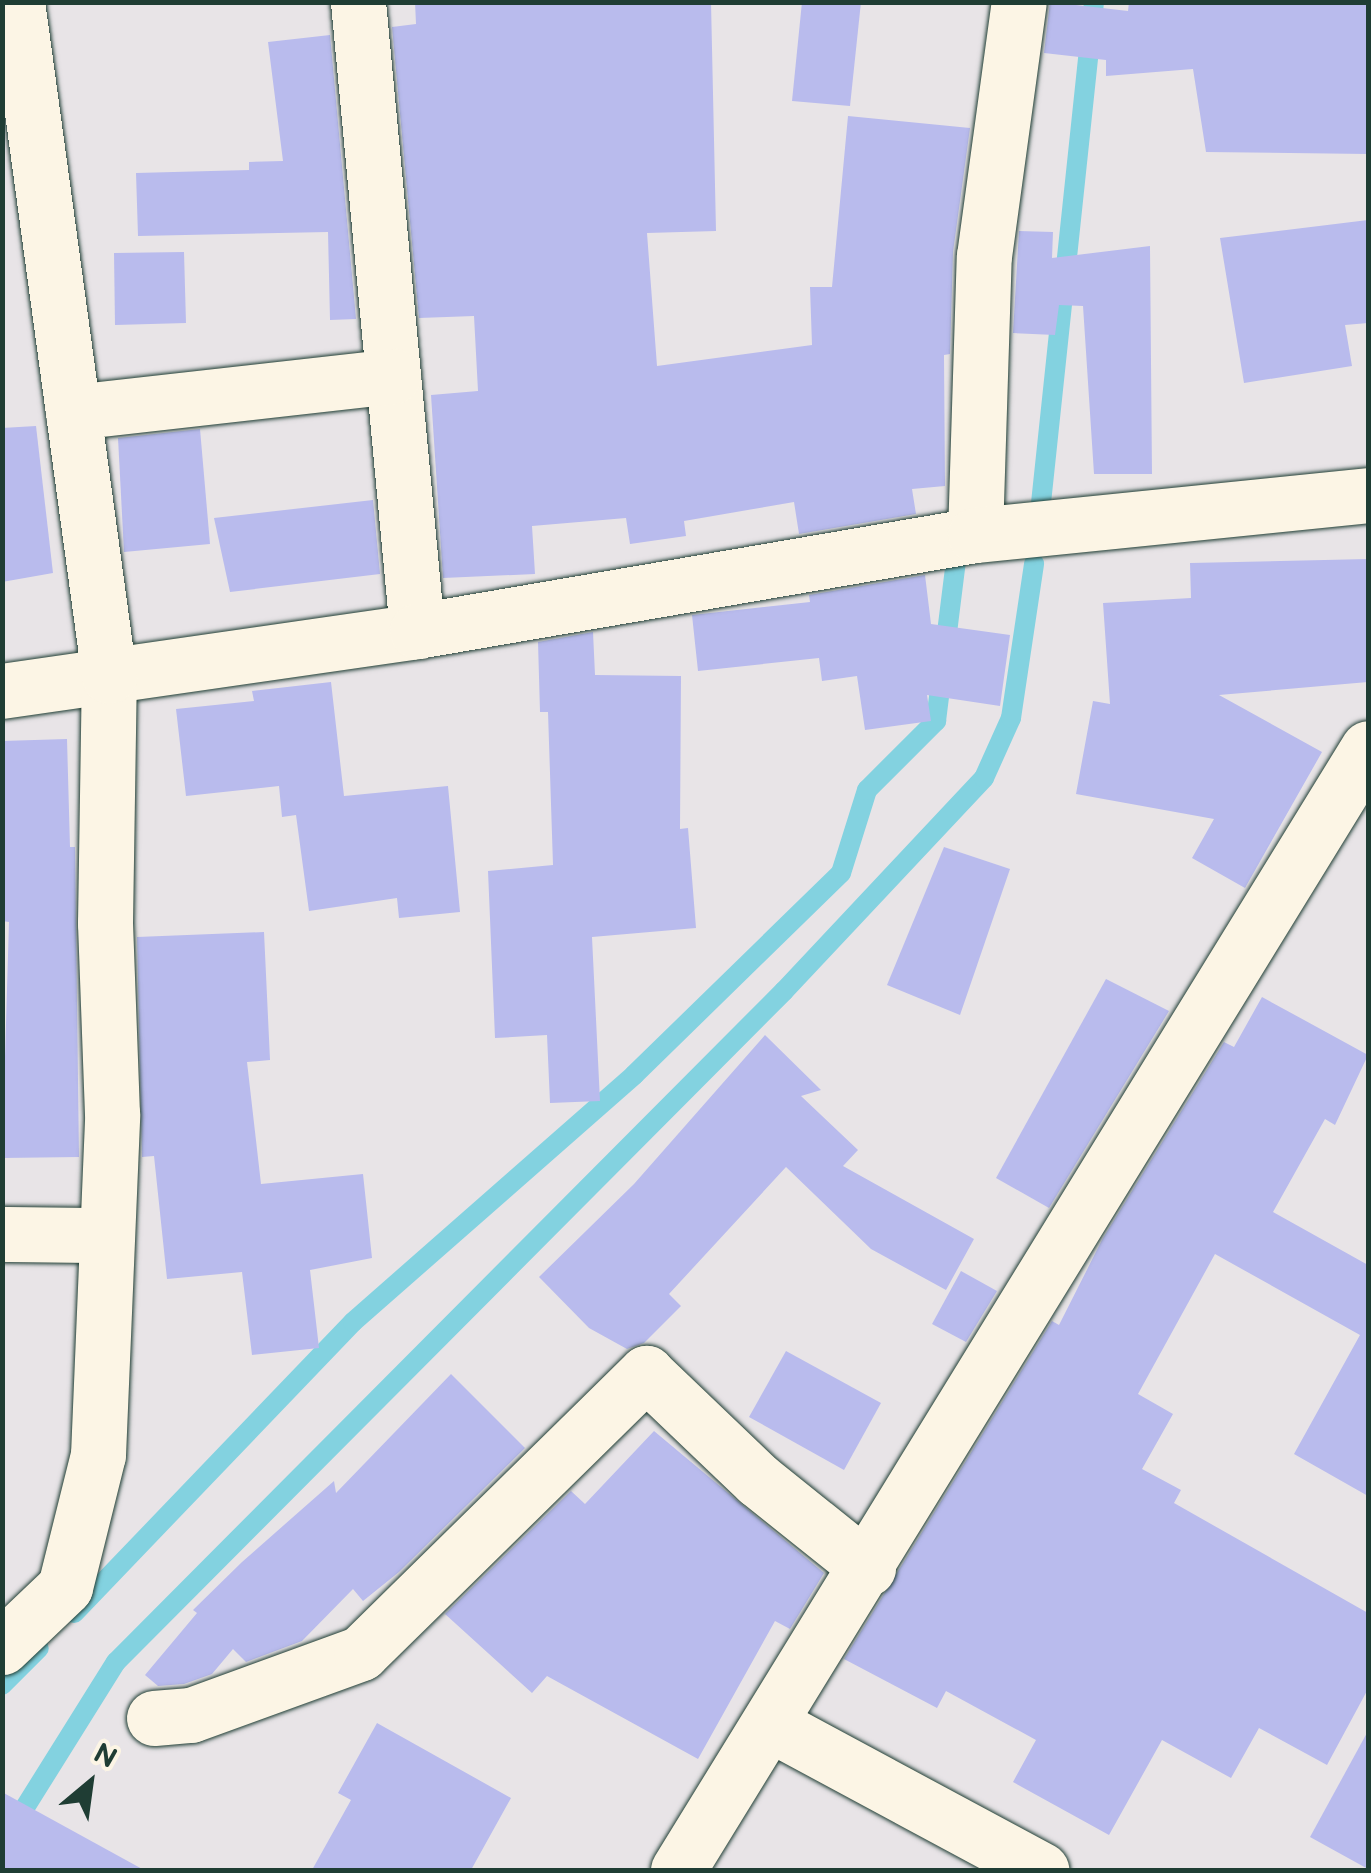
<!DOCTYPE html>
<html>
<head>
<meta charset="utf-8">
<style>
  body { margin:0 }
  #map { position:relative; width:1371px; height:1873px; overflow:hidden; background:#e8e4e7; font-family:"Balsamiq Sans",sans-serif }
  div>[style] { position:absolute }
  .stream>* { height:20px; margin:-10px; padding:0 10px; transform-origin:10px; border-radius:10px; background:#83d2e0 }
  .building>* { inset:0; background:#b9bbed }
  .roads { filter:drop-shadow(0 0 2px #1f3d34) drop-shadow(0 0 2px #1f3d34) }
  .minor>* { height:55px; margin:-27.5px; padding:0 27.5px; transform-origin:27.5px; border-radius:27.5px; background:#fcf5e5 }
  span { translate:-50% -50%; white-space:nowrap; text-align:center; line-height:1.15; -webkit-text-stroke:9px #fcf5e5; paint-order:stroke }
  .frame { position:absolute; inset:0; border:5px solid #1f3d34; pointer-events:none }
  .north { position:absolute; left:40px; top:1733px; width:100px; height:100px; -webkit-text-stroke:8px #fcf5e5; paint-order:stroke; rotate:29deg; font-size:28px; font-weight:700; line-height:40px; text-align:center; color:#1f3d34 }
  .north::after { content:''; display:block; margin:auto; width:35px; height:45px; background:#1f3d34; clip-path:polygon(50% 0,100% 100%,50% 72%,0 100%) }
</style>
</head>
<body>
<div id="map">
  <div class="stream">
    <div style="left:1041px;top:503px;width:504px;rotate:-83.96deg"></div>
    <div style="left:74px;top:1613px;width:403px;rotate:-46.2deg"></div>
    <div style="left:353px;top:1322px;width:374px;rotate:-41.3deg"></div>
    <div style="left:634px;top:1075px;width:289px;rotate:-44.3deg"></div>
    <div style="left:841px;top:873px;width:87px;rotate:-72.6deg"></div>
    <div style="left:867px;top:790px;width:98px;rotate:-45deg"></div>
    <div style="left:936px;top:721px;width:162px;rotate:-82.9deg"></div>
    <div style="left:2px;top:1685px;width:52px;rotate:-45deg"></div>
    <div style="left:14px;top:1825px;width:192px;rotate:-58deg"></div>
    <div style="left:116px;top:1662px;width:947px;rotate:-45.13deg"></div>
    <div style="left:784px;top:991px;width:292px;rotate:-46.8deg"></div>
    <div style="left:984px;top:778px;width:66px;rotate:-65.8deg"></div>
    <div style="left:1011px;top:718px;width:156px;rotate:-81.5deg"></div>
  </div>
  <div class="building">
    <div style="clip-path:polygon(415px 2px,711px 2px,716px 231px,647px 233px,657px 366px,812px 345px,810px 287px,832px 287px,848px 116px,970px 128px,953px 252px,950px 354px,944px 355px,945px 486px,912px 489px,916px 514px,799px 534px,794px 502px,684px 521px,686px 536px,630px 544px,626px 518px,532px 526px,535px 574px,443px 578px,431px 395px,478px 391px,474px 316px,419px 318px,392px 27px,416px 24px)"></div>
    <div style="clip-path:polygon(802px 2px,861px 2px,850px 106px,792px 101px)"></div>
    <div style="clip-path:polygon(1050px 2px,1128px 11px,1129px 2px,1368px 2px,1368px 154px,1206px 152px,1193px 69px,1106px 76px,1106px 60px,1044px 53px)"></div>
    <div style="clip-path:polygon(330px 35px,356px 319px,330px 320px,328px 232px,138px 236px,136px 173px,249px 170px,249px 162px,283px 161px,268px 42px)"></div>
    <div style="clip-path:polygon(1368px 220px,1368px 323px,1345px 325px,1352px 366px,1244px 383px,1220px 238px)"></div>
    <div style="clip-path:polygon(1019px 231px,1053px 232px,1052px 258px,1150px 246px,1152px 474px,1094px 474px,1083px 306px,1059px 305px,1055px 335px,1013px 333px)"></div>
    <div style="clip-path:polygon(184px 252px,186px 323px,115px 325px,114px 253px)"></div>
    <div style="clip-path:polygon(36px 426px,53px 573px,2px 582px,2px 428px)"></div>
    <div style="clip-path:polygon(200px 429px,210px 544px,124px 552px,118px 438px)"></div>
    <div style="clip-path:polygon(373px 500px,380px 574px,230px 592px,214px 518px)"></div>
    <div style="clip-path:polygon(1368px 559px,1368px 682px,1219px 695px,1322px 752px,1245px 888px,1192px 858px,1214px 819px,1076px 794px,1093px 701px,1110px 704px,1103px 603px,1191px 598px,1190px 563px)"></div>
    <div style="clip-path:polygon(925px 575px,931px 624px,1010px 635px,1000px 706px,927px 695px,931px 721px,865px 730px,857px 676px,822px 681px,819px 658px,698px 671px,692px 615px,810px 602px,809px 595px)"></div>
    <div style="clip-path:polygon(593px 632px,595px 675px,681px 676px,680px 829px,688px 828px,696px 928px,592px 937px,600px 1101px,550px 1103px,547px 1035px,495px 1038px,488px 871px,553px 865px,548px 712px,540px 712px,538px 642px)"></div>
    <div style="clip-path:polygon(331px 682px,344px 796px,448px 786px,460px 912px,399px 918px,397px 898px,309px 911px,296px 815px,282px 817px,279px 786px,186px 796px,176px 709px,254px 701px,252px 691px)"></div>
    <div style="clip-path:polygon(67px 739px,70px 847px,75px 847px,79px 1157px,2px 1158px,9px 922px,2px 921px,2px 741px)"></div>
    <div style="clip-path:polygon(944px 847px,1010px 869px,960px 1015px,887px 985px)"></div>
    <div style="clip-path:polygon(264px 932px,270px 1060px,247px 1062px,261px 1184px,363px 1174px,372px 1258px,310px 1270px,319px 1348px,252px 1355px,242px 1272px,167px 1279px,154px 1156px,142px 1157px,137px 937px)"></div>
    <div style="clip-path:polygon(1106px 979px,1169px 1011px,1049px 1208px,996px 1178px)"></div>
    <div style="clip-path:polygon(1262px 997px,1368px 1055px,1335px 1125px,1325px 1119px,1273px 1212px,1368px 1265px,1368px 1496px,1294px 1454px,1360px 1335px,1215px 1254px,1138px 1394px,1173px 1414px,1142px 1469px,1181px 1490px,1174px 1503px,1368px 1613px,1368px 1689px,1327px 1765px,1259px 1728px,1231px 1778px,1162px 1740px,1109px 1835px,1013px 1782px,1036px 1740px,946px 1691px,937px 1708px,844px 1659px,1052px 1321px,1059px 1325px,1103px 1238px,1224px 1042px,1234px 1047px)"></div>
    <div style="clip-path:polygon(765px 1035px,821px 1090px,801px 1096px,858px 1150px,843px 1166px,974px 1239px,946px 1290px,871px 1249px,786px 1167px,669px 1294px,681px 1306px,644px 1343px,627px 1349px,589px 1328px,539px 1277px,634px 1184px)"></div>
    <div style="clip-path:polygon(961px 1271px,997px 1291px,966px 1342px,932px 1324px)"></div>
    <div style="clip-path:polygon(786px 1351px,881px 1403px,844px 1470px,749px 1417px)"></div>
    <div style="clip-path:polygon(451px 1374px,525px 1448px,399px 1572px,363px 1601px,353px 1589px,302px 1641px,246px 1662px,233px 1649px,212px 1674px,184px 1684px,158px 1686px,145px 1675px,197px 1613px,193px 1610px,242px 1562px,334px 1481px,336px 1493px)"></div>
    <div style="clip-path:polygon(654px 1431px,824px 1573px,790px 1629px,775px 1621px,698px 1759px,547px 1676px,532px 1693px,445px 1614px,571px 1491px,585px 1504px)"></div>
    <div style="clip-path:polygon(377px 1723px,511px 1798px,471px 1870px,312px 1870px,351px 1800px,338px 1793px)"></div>
    <div style="clip-path:polygon(1368px 1731px,1368px 1869px,1310px 1837px)"></div>
    <div style="clip-path:polygon(2px 1792px,144px 1870px,2px 1870px)"></div>
  </div>
  <div class="roads">
    <div class="minor">
      <div style="left:358px;top:2px;width:632px;rotate:84.64deg"></div>
      <div style="left:73px;top:412px;width:322px;rotate:-6.4deg"></div>
      <div style="left:975px;top:535px;width:279px;rotate:-88.2deg"></div>
      <div style="left:984px;top:256px;width:256px;rotate:-82.2deg"></div>
      <div style="left:2px;top:691px;width:419px;rotate:-8.2deg"></div>
      <div style="left:417px;top:631px;width:566px;rotate:-9.76deg"></div>
      <div style="left:975px;top:535px;width:395px;rotate:-5.8deg"></div>
      <div style="left:2px;top:1234px;width:104px;rotate:0.6deg"></div>
      <div style="left:2px;top:1647px;width:87px;rotate:-43.6deg"></div>
      <div style="left:65px;top:1587px;width:136px;rotate:-76deg"></div>
      <div style="left:98px;top:1455px;width:341px;rotate:-87.6deg"></div>
      <div style="left:112px;top:1114px;width:191px;rotate:-92.1deg"></div>
      <div style="left:105px;top:923px;width:247px;rotate:-89.1deg"></div>
      <div style="left:109px;top:676px;width:680px;rotate:-97.77deg"></div>
      <div style="left:154px;top:1718px;width:37px;rotate:-5deg"></div>
      <div style="left:191px;top:1715px;width:181px;rotate:-20deg"></div>
      <div style="left:361px;top:1653px;width:400px;rotate:-44.5deg"></div>
      <div style="left:646px;top:1373px;width:155px;rotate:43.7deg"></div>
      <div style="left:758px;top:1480px;width:141px;rotate:38.7deg"></div>
      <div style="left:772px;top:1725px;width:306px;rotate:28.3deg"></div>
      <div style="left:678px;top:1870px;width:1317px;rotate:-58.41deg"></div>
    </div>
  </div>
  <div class="frame"></div>
  <div class="north">N</div>
</div>
</body>
</html>
